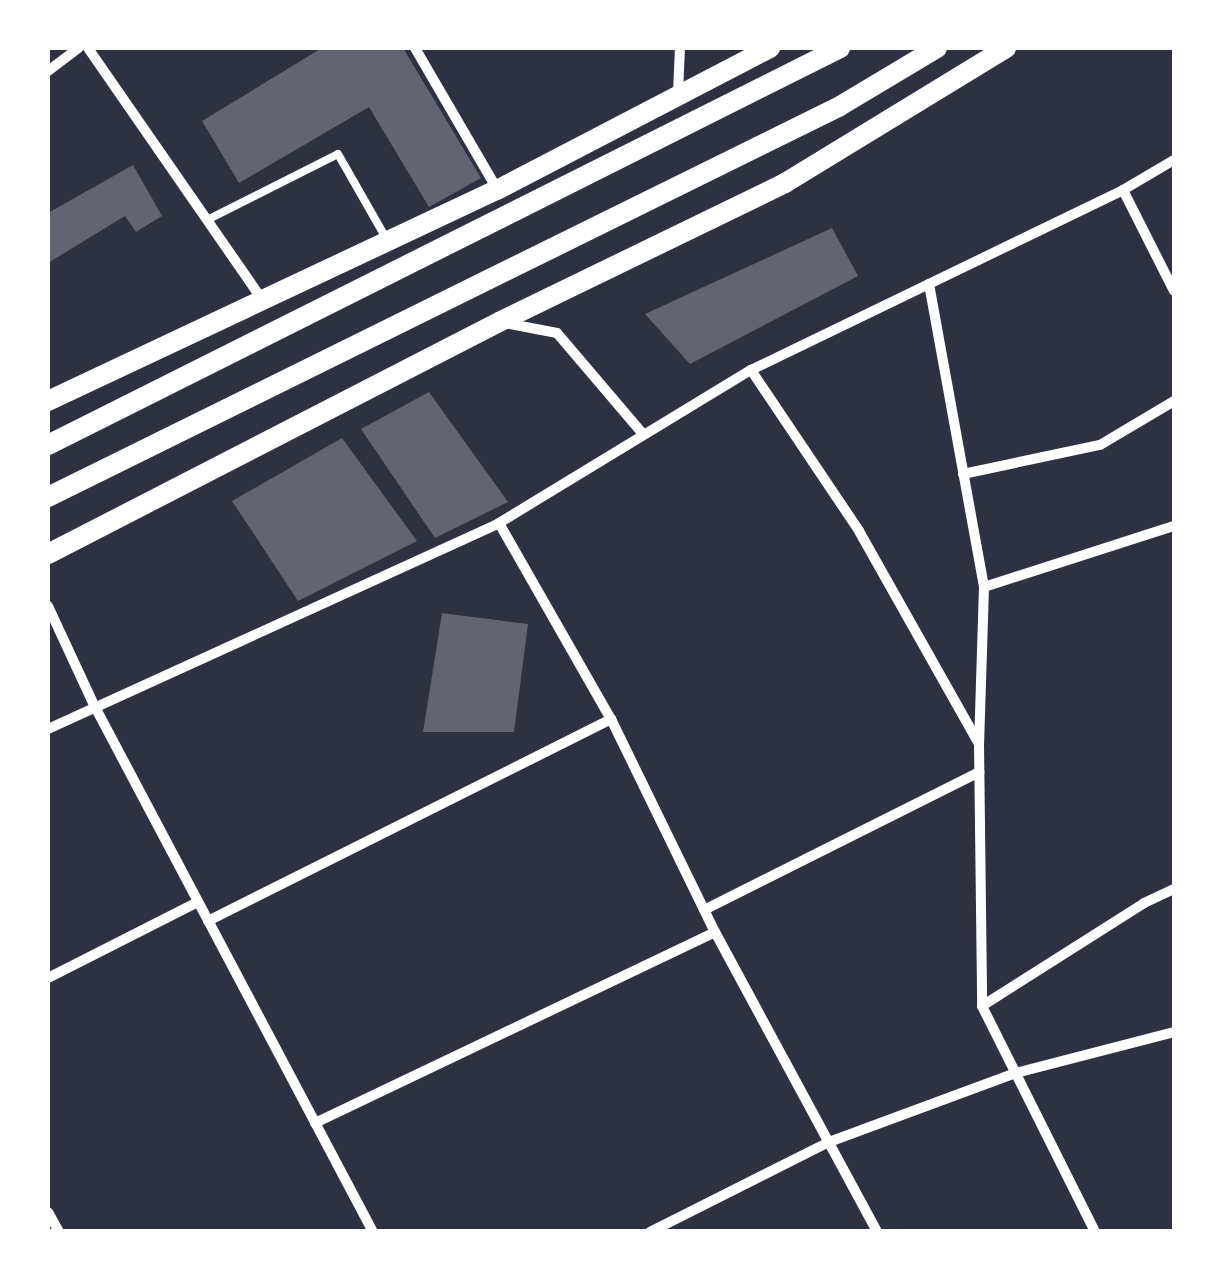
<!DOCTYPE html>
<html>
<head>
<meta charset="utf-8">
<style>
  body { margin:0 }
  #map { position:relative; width:1222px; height:1279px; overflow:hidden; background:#2d3142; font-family:Karla,sans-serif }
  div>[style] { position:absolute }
  .building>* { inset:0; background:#626471 }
  .service>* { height:8px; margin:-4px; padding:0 4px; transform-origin:4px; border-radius:4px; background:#fff }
  .minor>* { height:10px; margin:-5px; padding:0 5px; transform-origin:5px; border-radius:5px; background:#fff }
  .secondary>* { height:20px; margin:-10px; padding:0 10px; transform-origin:10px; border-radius:10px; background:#fff }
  span { translate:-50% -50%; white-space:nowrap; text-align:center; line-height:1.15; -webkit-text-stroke:10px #fff; paint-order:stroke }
  .frame { position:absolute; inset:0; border:50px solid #fff; pointer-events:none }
</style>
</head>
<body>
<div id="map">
  <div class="building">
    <div style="clip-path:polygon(322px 48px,403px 48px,481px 178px,429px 207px,369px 107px,239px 183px,202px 121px)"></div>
    <div style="clip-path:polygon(133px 165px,162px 216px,136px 232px,125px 216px,48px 263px,48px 213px)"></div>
    <div style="clip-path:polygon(832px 228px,858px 276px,690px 364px,645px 314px)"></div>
    <div style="clip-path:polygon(429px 392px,508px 502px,435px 538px,361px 429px)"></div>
    <div style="clip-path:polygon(342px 438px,417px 541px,298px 601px,232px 501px)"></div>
    <div style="clip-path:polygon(442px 613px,528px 624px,514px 732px,423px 732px)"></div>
  </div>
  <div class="service">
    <div style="left:209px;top:219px;width:144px;rotate:-26.7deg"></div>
    <div style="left:338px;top:154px;width:97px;rotate:60.3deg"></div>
  </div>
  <div class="minor">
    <div style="left:88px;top:48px;width:305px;rotate:55.3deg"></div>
    <div style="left:415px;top:48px;width:163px;rotate:59.8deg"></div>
    <div style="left:48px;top:71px;width:38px;rotate:-37deg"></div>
    <div style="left:678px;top:93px;width:45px;rotate:-87.5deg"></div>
    <div style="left:1123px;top:190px;width:113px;rotate:63.2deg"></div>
    <div style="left:929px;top:284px;width:308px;rotate:79.7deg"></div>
    <div style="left:984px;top:587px;width:157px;rotate:91.8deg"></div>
    <div style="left:979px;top:744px;width:262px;rotate:89.3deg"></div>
    <div style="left:982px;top:1006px;width:253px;rotate:63.4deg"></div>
    <div style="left:505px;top:323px;width:53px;rotate:10.9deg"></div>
    <div style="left:557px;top:333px;width:131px;rotate:49.6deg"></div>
    <div style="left:751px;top:370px;width:194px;rotate:56.1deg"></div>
    <div style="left:859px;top:531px;width:244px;rotate:60.6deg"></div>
    <div style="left:963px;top:474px;width:140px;rotate:-12deg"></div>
    <div style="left:1100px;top:445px;width:86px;rotate:-30.7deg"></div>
    <div style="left:499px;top:523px;width:226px;rotate:60.3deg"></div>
    <div style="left:611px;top:719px;width:237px;rotate:64deg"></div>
    <div style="left:715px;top:932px;width:341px;rotate:61.6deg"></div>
    <div style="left:984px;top:587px;width:200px;rotate:-17.8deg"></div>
    <div style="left:48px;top:606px;width:109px;rotate:65.1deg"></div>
    <div style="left:94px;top:705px;width:596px;rotate:62.1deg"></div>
    <div style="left:48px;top:729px;width:496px;rotate:-24.5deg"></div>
    <div style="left:499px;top:523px;width:295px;rotate:-31.3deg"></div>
    <div style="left:751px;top:370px;width:413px;rotate:-25.8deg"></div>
    <div style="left:1123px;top:190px;width:59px;rotate:-30.5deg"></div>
    <div style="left:704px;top:910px;width:308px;rotate:-26.6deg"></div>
    <div style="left:208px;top:921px;width:451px;rotate:-26.6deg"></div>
    <div style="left:48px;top:978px;width:168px;rotate:-26.9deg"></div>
    <div style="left:982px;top:1006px;width:192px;rotate:-32.4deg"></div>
    <div style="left:1144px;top:903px;width:33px;rotate:-25deg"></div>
    <div style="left:315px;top:1123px;width:443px;rotate:-25.5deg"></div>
    <div style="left:48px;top:1212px;width:23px;rotate:61deg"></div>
    <div style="left:650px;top:1232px;width:200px;rotate:-26.7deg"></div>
    <div style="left:829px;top:1142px;width:199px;rotate:-20.3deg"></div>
    <div style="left:1016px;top:1073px;width:163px;rotate:-14.5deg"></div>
  </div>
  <div class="secondary">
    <div style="left:48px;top:401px;width:496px;rotate:-25.2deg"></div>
    <div style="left:497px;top:190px;width:308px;rotate:-27.5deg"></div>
    <div style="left:48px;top:445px;width:886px;rotate:-26.62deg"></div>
    <div style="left:48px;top:497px;width:883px;rotate:-26.27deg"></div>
    <div style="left:840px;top:106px;width:113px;rotate:-30.9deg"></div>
    <div style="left:48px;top:554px;width:507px;rotate:-27.22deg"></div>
    <div style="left:499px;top:322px;width:318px;rotate:-25.9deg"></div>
    <div style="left:785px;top:183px;width:259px;rotate:-31.4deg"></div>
  </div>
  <div class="frame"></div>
</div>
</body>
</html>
